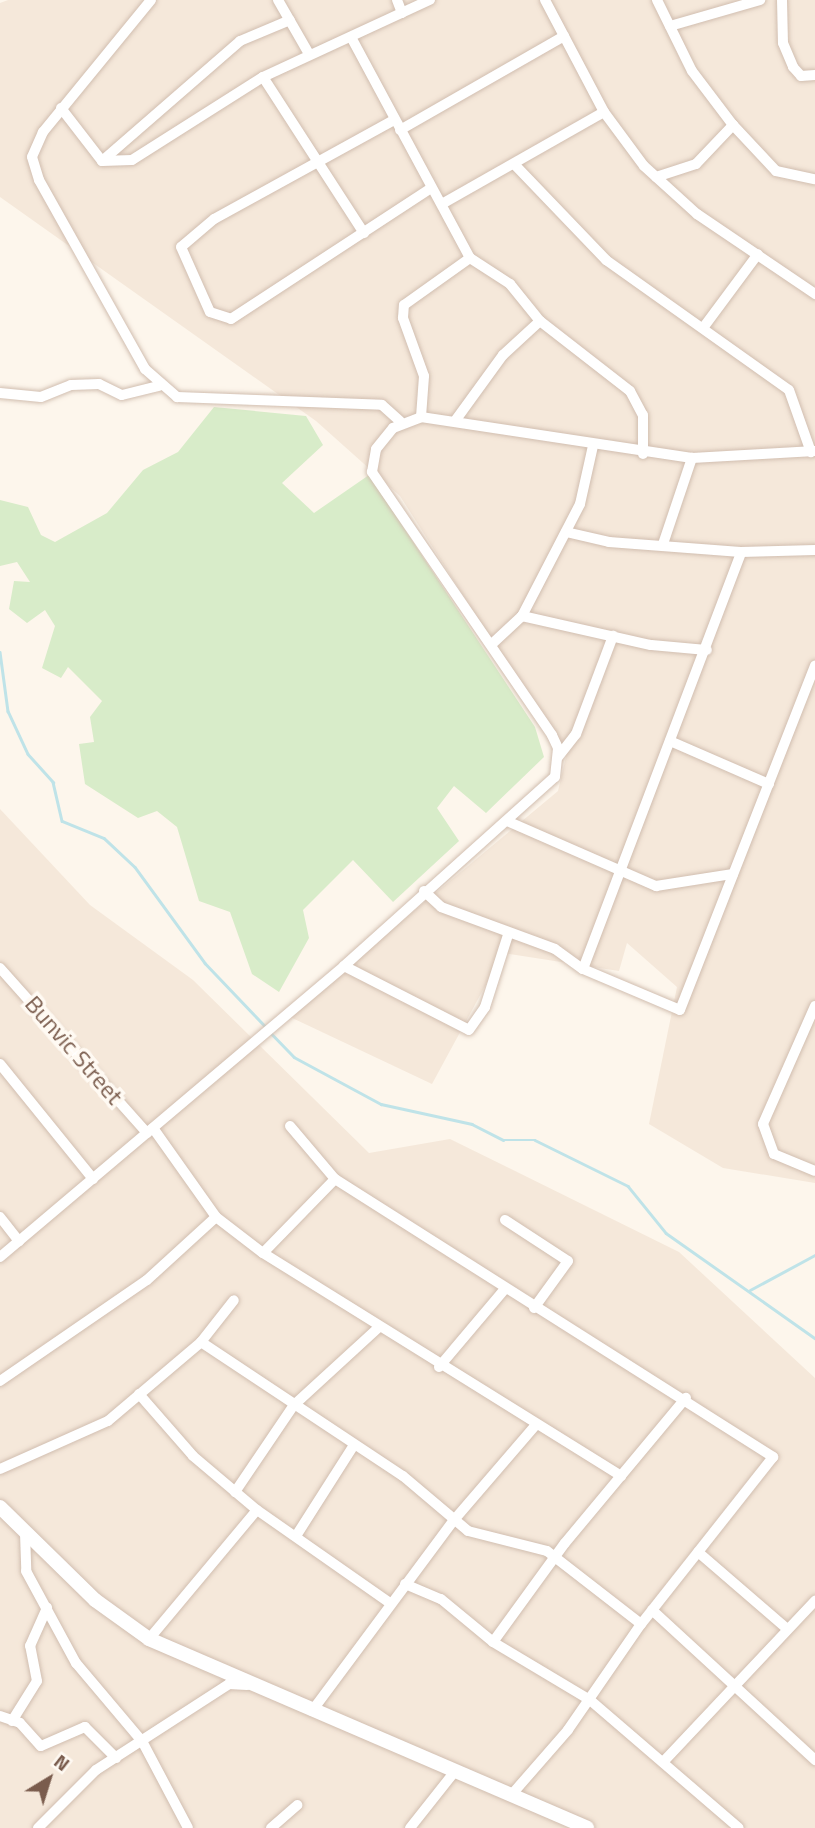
<!DOCTYPE html>
<html>
<head>
<meta charset="utf-8">
<style>
  body { margin:0 }
  #map { position:relative; width:815px; height:1828px; overflow:hidden; background:#fdf6ec; font-family:"Titillium Web",sans-serif }
  div>[style] { position:absolute }
  .residential>* { inset:0; background:#f5e8da }
  .green>* { inset:0; background:#d8ecc9 }
  .stream>* { height:2.5px; margin:-1.25px; padding:0 1.25px; transform-origin:1.25px; border-radius:1.25px; background:#bfe3e8 }
  .roads { filter:drop-shadow(0 0 2px #d1beb0) drop-shadow(0 0 2px #d1beb0) }
  .minor>* { height:10px; margin:-5px; padding:0 5px; transform-origin:5px; border-radius:5px; background:#fff }
  .secondary>* { height:14px; margin:-7px; padding:0 7px; transform-origin:7px; border-radius:7px; background:#fff }
  span { translate:-50% -50%; white-space:nowrap; text-align:center; line-height:1.15; -webkit-text-stroke:7px #fffaf3; paint-order:stroke }
  .street-label { font-size:24px; color:#7a5c4d }
  .north { position:absolute; left:14px; top:1744px; width:70px; height:70px; -webkit-text-stroke:5px #fffaf3; paint-order:stroke; rotate:38deg; font-size:19px; font-weight:700; line-height:28px; text-align:center; color:#7a5c4d }
  .north::after { content:''; display:block; margin:auto; width:24px; height:32px; background:#7a5c4d; clip-path:polygon(50% 0,100% 100%,50% 72%,0 100%) }
</style>
</head>
<body>
<div id="map">
  <div class="residential">
    <div style="clip-path:polygon(8px 0,815px 0,815px 1183px,723px 1168px,649px 1124px,677px 987px,627px 943px,619px 971px,503px 953px,432px 1084px,288px 1016px,558px 791px,566px 757px,400px 496px,316px 421px,0 197px,0 3px)"></div>
    <div style="clip-path:polygon(0 809px,90px 905px,193px 980px,369px 1153px,450px 1139px,679px 1252px,815px 1378px,815px 1828px,0 1828px)"></div>
  </div>
  <div class="green">
    <div style="clip-path:polygon(214px 407px,306px 416px,323px 445px,282px 483px,314px 513px,369px 475px,535px 727px,544px 757px,486px 813px,454px 786px,437px 808px,459px 841px,393px 902px,353px 860px,303px 910px,309px 938px,279px 992px,252px 974px,230px 912px,199px 901px,177px 827px,157px 811px,138px 818px,85px 784px,79px 744px,94px 742px,90px 717px,102px 701px,68px 667px,61px 678px,42px 668px,55px 626px,45px 610px,27px 623px,9px 609px,14px 581px,30px 582px,17px 562px,0 566px,0 500px,28px 507px,41px 535px,55px 542px,107px 513px,143px 470px,178px 452px)"></div>
  </div>
  <div class="stream">
    <div style="left:0;top:652px;width:60px;rotate:82.3deg"></div>
    <div style="left:8px;top:711px;width:47px;rotate:65.1deg"></div>
    <div style="left:28px;top:754px;width:38px;rotate:48deg"></div>
    <div style="left:53px;top:782px;width:40px;rotate:77deg"></div>
    <div style="left:62px;top:821px;width:45px;rotate:22deg"></div>
    <div style="left:104px;top:838px;width:42px;rotate:43.1deg"></div>
    <div style="left:135px;top:867px;width:119px;rotate:53.9deg"></div>
    <div style="left:205px;top:963px;width:90px;rotate:46.4deg"></div>
    <div style="left:271px;top:1033px;width:33px;rotate:46deg"></div>
    <div style="left:294px;top:1057px;width:99px;rotate:28.4deg"></div>
    <div style="left:381px;top:1104px;width:93px;rotate:12.4deg"></div>
    <div style="left:472px;top:1124px;width:35px;rotate:27deg"></div>
    <div style="left:503px;top:1140px;width:32px"></div>
    <div style="left:535px;top:1140px;width:104px;rotate:26.3deg"></div>
    <div style="left:628px;top:1186px;width:60px;rotate:51deg"></div>
    <div style="left:666px;top:1233px;width:182px;rotate:35.2deg"></div>
    <div style="left:750px;top:1290px;width:74px;rotate:-28.3deg"></div>
  </div>
  <div class="roads">
    <div class="minor">
      <div style="left:151px;top:0;width:171px;rotate:129.3deg"></div>
      <div style="left:43px;top:132px;width:27px;rotate:114deg"></div>
      <div style="left:32px;top:157px;width:24px;rotate:73deg"></div>
      <div style="left:39px;top:180px;width:217px;rotate:60.7deg"></div>
      <div style="left:145px;top:369px;width:43px;rotate:41.2deg"></div>
      <div style="left:177px;top:397px;width:205px;rotate:2.2deg"></div>
      <div style="left:382px;top:405px;width:24px;rotate:42deg"></div>
      <div style="left:278px;top:0;width:62px;rotate:60.1deg"></div>
      <div style="left:397px;top:0;width:14px;rotate:69deg"></div>
      <div style="left:545px;top:0;width:127px;rotate:62.2deg"></div>
      <div style="left:604px;top:112px;width:67px;rotate:53.5deg"></div>
      <div style="left:644px;top:166px;width:72px;rotate:42.2deg"></div>
      <div style="left:697px;top:214px;width:143px;rotate:34.1deg"></div>
      <div style="left:657px;top:0;width:79px;rotate:63.8deg"></div>
      <div style="left:692px;top:71px;width:68px;rotate:52.8deg"></div>
      <div style="left:733px;top:125px;width:63px;rotate:46.9deg"></div>
      <div style="left:776px;top:171px;width:40px;rotate:12deg"></div>
      <div style="left:782px;top:0;width:43px;rotate:88.7deg"></div>
      <div style="left:783px;top:43px;width:26px;rotate:67deg"></div>
      <div style="left:793px;top:67px;width:12px;rotate:48deg"></div>
      <div style="left:801px;top:76px;width:14px;rotate:-4deg"></div>
      <div style="left:670px;top:26px;width:94px;rotate:-16.1deg"></div>
      <div style="left:351px;top:37px;width:251px;rotate:61.7deg"></div>
      <div style="left:470px;top:258px;width:48px;rotate:33deg"></div>
      <div style="left:510px;top:284px;width:48px;rotate:51deg"></div>
      <div style="left:540px;top:321px;width:114px;rotate:37.9deg"></div>
      <div style="left:630px;top:391px;width:27px;rotate:62deg"></div>
      <div style="left:643px;top:415px;width:39px;rotate:90deg"></div>
      <div style="left:263px;top:77px;width:186px;rotate:57.1deg"></div>
      <div style="left:61px;top:108px;width:67px;rotate:52.3deg"></div>
      <div style="left:102px;top:161px;width:30px;rotate:-2deg"></div>
      <div style="left:132px;top:160px;width:155px;rotate:-32.4deg"></div>
      <div style="left:263px;top:77px;width:184px;rotate:-24.8deg"></div>
      <div style="left:394px;top:120px;width:205px;rotate:151.2deg"></div>
      <div style="left:214px;top:219px;width:43px;rotate:139.7deg"></div>
      <div style="left:181px;top:247px;width:71px;rotate:66deg"></div>
      <div style="left:210px;top:312px;width:22px;rotate:18deg"></div>
      <div style="left:231px;top:319px;width:239px;rotate:-33.2deg"></div>
      <div style="left:400px;top:130px;width:189px;rotate:-29.8deg"></div>
      <div style="left:102px;top:161px;width:183px;rotate:-41deg"></div>
      <div style="left:240px;top:41px;width:54px;rotate:-22.8deg"></div>
      <div style="left:515px;top:165px;width:132px;rotate:46.2deg"></div>
      <div style="left:606px;top:260px;width:224px;rotate:35.4deg"></div>
      <div style="left:789px;top:390px;width:66px;rotate:70.5deg"></div>
      <div style="left:656px;top:177px;width:42px;rotate:-18deg"></div>
      <div style="left:696px;top:164px;width:54px;rotate:-46.5deg"></div>
      <div style="left:442px;top:204px;width:186px;rotate:-29.6deg"></div>
      <div style="left:703px;top:328px;width:92px;rotate:-53.4deg"></div>
      <div style="left:0;top:393px;width:41px;rotate:5.6deg"></div>
      <div style="left:41px;top:397px;width:32px;rotate:-22deg"></div>
      <div style="left:71px;top:385px;width:28px;rotate:-2deg"></div>
      <div style="left:99px;top:384px;width:25px;rotate:26deg"></div>
      <div style="left:122px;top:395px;width:38px;rotate:-14deg"></div>
      <div style="left:421px;top:417px;width:41px;rotate:-85.8deg"></div>
      <div style="left:424px;top:376px;width:62px;rotate:-109.9deg"></div>
      <div style="left:403px;top:318px;width:13px;rotate:-86deg"></div>
      <div style="left:404px;top:305px;width:81px;rotate:-35.5deg"></div>
      <div style="left:455px;top:421px;width:82px;rotate:-54deg"></div>
      <div style="left:503px;top:355px;width:50px;rotate:-42.6deg"></div>
      <div style="left:566px;top:532px;width:44px;rotate:13.1deg"></div>
      <div style="left:609px;top:542px;width:132px;rotate:4.3deg"></div>
      <div style="left:741px;top:552px;width:74px;rotate:-1.5deg"></div>
      <div style="left:663px;top:544px;width:91px;rotate:-71.4deg"></div>
      <div style="left:522px;top:616px;width:126px;rotate:-62.6deg"></div>
      <div style="left:580px;top:504px;width:59px;rotate:-77.4deg"></div>
      <div style="left:493px;top:643px;width:40px;rotate:-43deg"></div>
      <div style="left:522px;top:616px;width:132px;rotate:12.7deg"></div>
      <div style="left:651px;top:645px;width:56px;rotate:5.1deg"></div>
      <div style="left:670px;top:741px;width:108px;rotate:23.5deg"></div>
      <div style="left:558px;top:757px;width:29px;rotate:-52deg"></div>
      <div style="left:576px;top:734px;width:105px;rotate:-69.3deg"></div>
      <div style="left:507px;top:821px;width:163px;rotate:23.6deg"></div>
      <div style="left:656px;top:886px;width:78px;rotate:-8.9deg"></div>
      <div style="left:424px;top:891px;width:23px;rotate:43deg"></div>
      <div style="left:441px;top:907px;width:121px;rotate:20.2deg"></div>
      <div style="left:555px;top:949px;width:34px;rotate:36deg"></div>
      <div style="left:583px;top:969px;width:446px;rotate:-69.2deg"></div>
      <div style="left:344px;top:966px;width:140px;rotate:27.1deg"></div>
      <div style="left:469px;top:1030px;width:28px;rotate:-55deg"></div>
      <div style="left:485px;top:1007px;width:76px;rotate:-72.3deg"></div>
      <div style="left:0;top:968px;width:221px;rotate:48.3deg"></div>
      <div style="left:583px;top:969px;width:105px;rotate:22.9deg"></div>
      <div style="left:680px;top:1010px;width:370px;rotate:-68.6deg"></div>
      <div style="left:815px;top:1006px;width:129px;rotate:113.8deg"></div>
      <div style="left:763px;top:1124px;width:32px;rotate:70deg"></div>
      <div style="left:774px;top:1154px;width:44px;rotate:22.5deg"></div>
      <div style="left:0;top:1064px;width:148px;rotate:51deg"></div>
      <div style="left:290px;top:1126px;width:70px;rotate:49.7deg"></div>
      <div style="left:335px;top:1179px;width:519px;rotate:32.4deg"></div>
      <div style="left:773px;top:1457px;width:213px;rotate:128.3deg"></div>
      <div style="left:641px;top:1624px;width:129px;rotate:124.6deg"></div>
      <div style="left:568px;top:1730px;width:82px;rotate:131.1deg"></div>
      <div style="left:153px;top:1128px;width:109px;rotate:54.7deg"></div>
      <div style="left:216px;top:1217px;width:59px;rotate:37.5deg"></div>
      <div style="left:263px;top:1253px;width:422px;rotate:31.9deg"></div>
      <div style="left:0;top:1217px;width:31px;rotate:52deg"></div>
      <div style="left:505px;top:1220px;width:75px;rotate:33.1deg"></div>
      <div style="left:568px;top:1261px;width:58px;rotate:125.9deg"></div>
      <div style="left:263px;top:1253px;width:103px;rotate:-45.8deg"></div>
      <div style="left:0;top:1257px;width:451px;rotate:-40.2deg"></div>
      <div style="left:344px;top:966px;width:283px;rotate:-41.9deg"></div>
      <div style="left:555px;top:777px;width:29px;rotate:-84deg"></div>
      <div style="left:558px;top:748px;width:14px;rotate:-115deg"></div>
      <div style="left:552px;top:735px;width:319px;rotate:-124.4deg"></div>
      <div style="left:372px;top:472px;width:23px;rotate:-80deg"></div>
      <div style="left:376px;top:449px;width:27px;rotate:-51deg"></div>
      <div style="left:393px;top:428px;width:30px;rotate:-21deg"></div>
      <div style="left:421px;top:417px;width:274px;rotate:8.6deg"></div>
      <div style="left:692px;top:458px;width:123px;rotate:-3.3deg"></div>
      <div style="left:201px;top:1342px;width:242px;rotate:33.6deg"></div>
      <div style="left:403px;top:1476px;width:85px;rotate:40.2deg"></div>
      <div style="left:468px;top:1531px;width:81px;rotate:14.2deg"></div>
      <div style="left:547px;top:1551px;width:119px;rotate:37.8deg"></div>
      <div style="left:439px;top:1367px;width:102px;rotate:-49.8deg"></div>
      <div style="left:0;top:1381px;width:178px;rotate:-34.5deg"></div>
      <div style="left:147px;top:1280px;width:93px;rotate:-42.4deg"></div>
      <div style="left:139px;top:1394px;width:82px;rotate:48.9deg"></div>
      <div style="left:193px;top:1456px;width:84px;rotate:40.2deg"></div>
      <div style="left:257px;top:1510px;width:162px;rotate:35deg"></div>
      <div style="left:0;top:1469px;width:118px;rotate:-24deg"></div>
      <div style="left:108px;top:1421px;width:122px;rotate:-40.3deg"></div>
      <div style="left:201px;top:1342px;width:53px;rotate:-51.8deg"></div>
      <div style="left:235px;top:1492px;width:105px;rotate:-55.9deg"></div>
      <div style="left:294px;top:1405px;width:113px;rotate:-42.5deg"></div>
      <div style="left:25px;top:1533px;width:38px;rotate:88deg"></div>
      <div style="left:26px;top:1571px;width:105px;rotate:61.5deg"></div>
      <div style="left:76px;top:1663px;width:102px;rotate:49.8deg"></div>
      <div style="left:142px;top:1741px;width:98px;rotate:62.1deg"></div>
      <div style="left:296px;top:1536px;width:108px;rotate:-57.5deg"></div>
      <div style="left:698px;top:1552px;width:116px;rotate:40.8deg"></div>
      <div style="left:405px;top:1584px;width:39px;rotate:23deg"></div>
      <div style="left:441px;top:1599px;width:67px;rotate:39.6deg"></div>
      <div style="left:493px;top:1642px;width:113px;rotate:30.9deg"></div>
      <div style="left:590px;top:1700px;width:196px;rotate:40.7deg"></div>
      <div style="left:652px;top:1610px;width:222px;rotate:42.6deg"></div>
      <div style="left:149px;top:1639px;width:168px;rotate:-50.1deg"></div>
      <div style="left:493px;top:1642px;width:122px;rotate:-54deg"></div>
      <div style="left:565px;top:1543px;width:189px;rotate:-50.2deg"></div>
      <div style="left:312px;top:1711px;width:238px;rotate:-53.4deg"></div>
      <div style="left:454px;top:1520px;width:123px;rotate:-49.3deg"></div>
      <div style="left:0;top:1716px;width:21px;rotate:19deg"></div>
      <div style="left:20px;top:1723px;width:31px;rotate:48deg"></div>
      <div style="left:41px;top:1746px;width:48px;rotate:-23.4deg"></div>
      <div style="left:85px;top:1727px;width:44px;rotate:45deg"></div>
      <div style="left:12px;top:1721px;width:47px;rotate:-58deg"></div>
      <div style="left:37px;top:1681px;width:36px;rotate:-101deg"></div>
      <div style="left:30px;top:1646px;width:42px;rotate:-65.9deg"></div>
      <div style="left:665px;top:1760px;width:219px;rotate:-46.7deg"></div>
      <div style="left:38px;top:1828px;width:82px;rotate:-45deg"></div>
      <div style="left:96px;top:1770px;width:158px;rotate:-32.9deg"></div>
      <div style="left:229px;top:1684px;width:18px;rotate:3deg"></div>
      <div style="left:271px;top:1828px;width:35px;rotate:-41deg"></div>
      <div style="left:410px;top:1828px;width:74px;rotate:-51.6deg"></div>
    </div>
    <div class="secondary">
      <div style="left:0;top:1507px;width:133px;rotate:44.4deg"></div>
      <div style="left:95px;top:1600px;width:67px;rotate:35.8deg"></div>
      <div style="left:149px;top:1639px;width:477px;rotate:23.3deg"></div>
    </div>
  </div>
  <div class="street-label">
    <span style="left:74px;top:1050px;rotate:49deg">Bunvic Street</span>
  </div>
  <div class="north">N</div>
</div>
</body>
</html>
